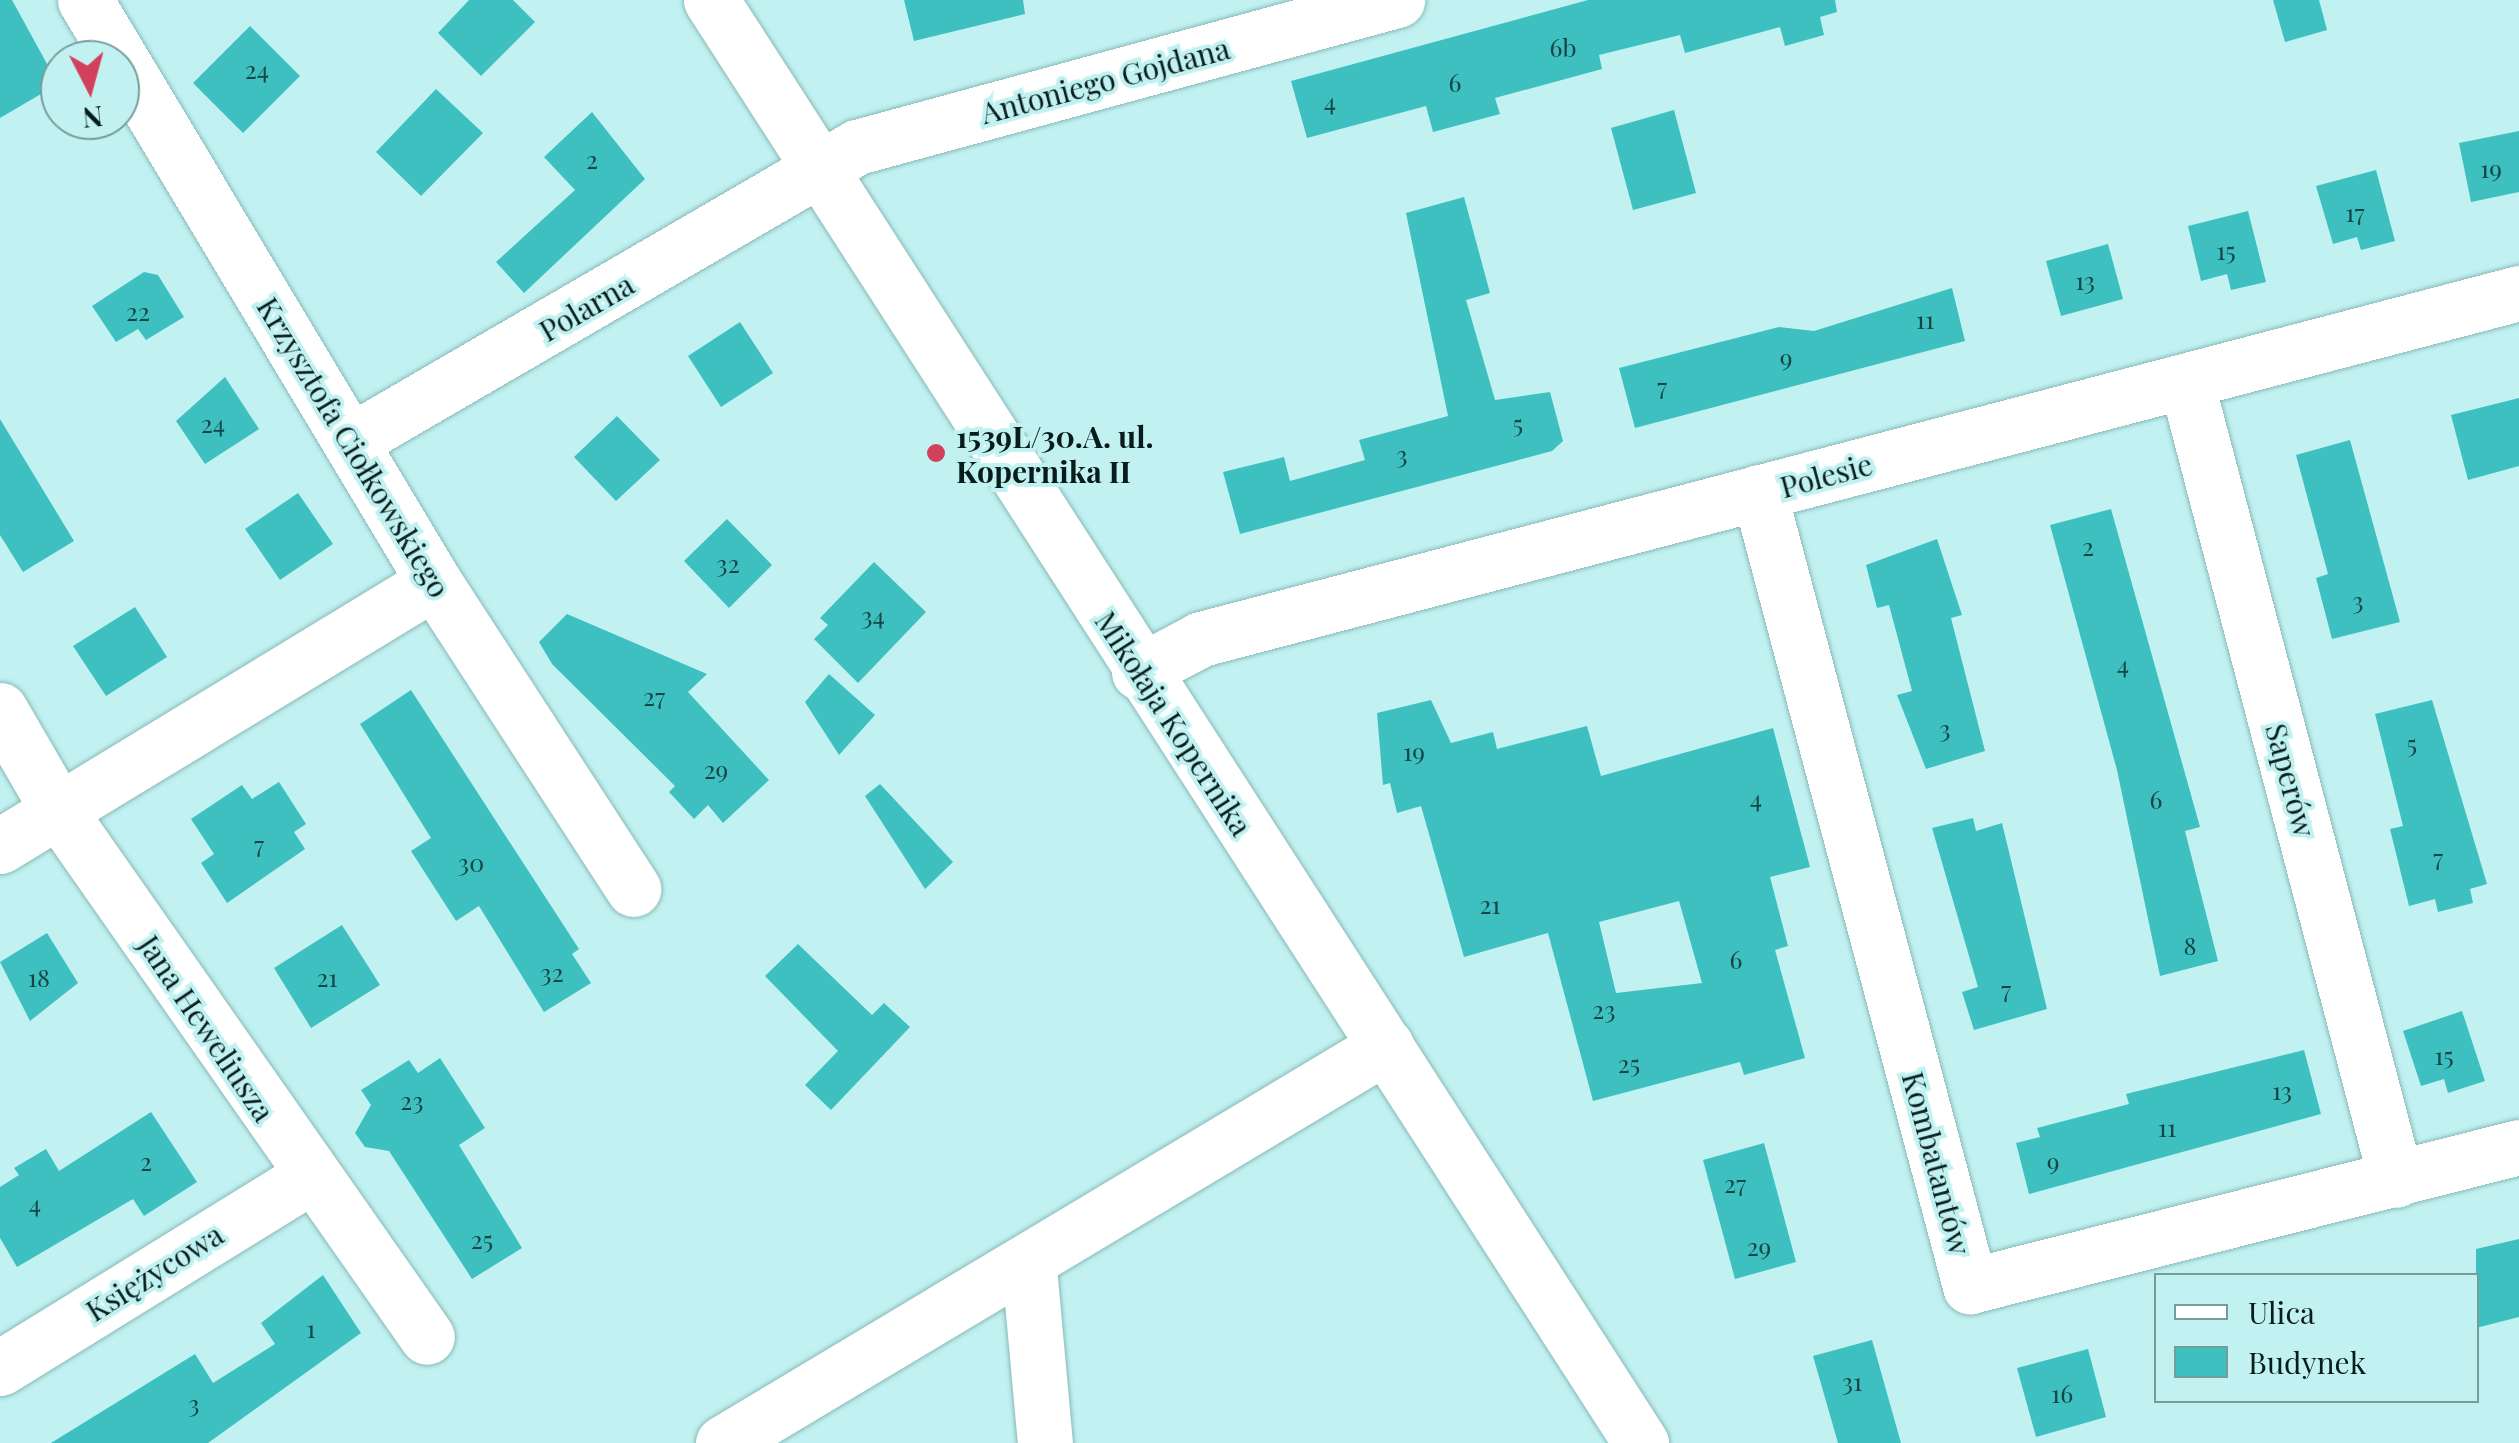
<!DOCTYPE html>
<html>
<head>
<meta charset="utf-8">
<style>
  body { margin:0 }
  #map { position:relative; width:2519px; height:1443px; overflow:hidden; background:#c1f2f1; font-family:"Playfair Display",serif }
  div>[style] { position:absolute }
  .building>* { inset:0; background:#3ec0c0 }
  .roads { filter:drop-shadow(0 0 2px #89b9b8) drop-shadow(0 0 2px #89b9b8) }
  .minor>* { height:55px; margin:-27.5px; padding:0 27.5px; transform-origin:27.5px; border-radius:27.5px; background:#fff }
  .dots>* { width:28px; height:28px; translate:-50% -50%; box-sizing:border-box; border:5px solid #c1f2f1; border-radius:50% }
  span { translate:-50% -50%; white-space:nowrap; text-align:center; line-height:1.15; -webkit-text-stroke:8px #c1f2f1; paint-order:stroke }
  .number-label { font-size:25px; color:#164545 }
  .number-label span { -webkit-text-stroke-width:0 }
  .street-label { font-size:30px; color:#091c1c }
  .poi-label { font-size:30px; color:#091c1c; font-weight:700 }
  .left { translate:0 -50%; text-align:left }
  .legend { position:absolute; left:2154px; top:1273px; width:325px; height:130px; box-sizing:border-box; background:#c1f2f1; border:2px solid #779c9c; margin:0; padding:12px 18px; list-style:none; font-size:30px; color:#091c1c }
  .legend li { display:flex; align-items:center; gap:20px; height:50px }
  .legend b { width:50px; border:2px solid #779c9c }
  .north { position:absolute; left:40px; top:40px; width:100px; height:100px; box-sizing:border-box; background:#c1f2f1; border:2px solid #779c9c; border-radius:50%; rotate:174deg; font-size:28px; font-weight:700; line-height:40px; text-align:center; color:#091c1c }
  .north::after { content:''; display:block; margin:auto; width:35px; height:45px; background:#d2415b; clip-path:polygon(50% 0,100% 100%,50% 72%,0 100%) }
</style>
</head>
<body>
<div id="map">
  <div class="building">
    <div style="clip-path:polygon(0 0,12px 0,58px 84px,0 118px)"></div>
    <div style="clip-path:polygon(469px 0,513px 0,535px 22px,481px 76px,438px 33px)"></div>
    <div style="clip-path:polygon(904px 0,1023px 0,1025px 14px,914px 41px)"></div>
    <div style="clip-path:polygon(1588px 0,1835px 0,1837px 12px,1820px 17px,1824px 35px,1785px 46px,1780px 27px,1685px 53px,1680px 35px,1599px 55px,1602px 69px,1495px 98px,1500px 114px,1433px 132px,1426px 106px,1307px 138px,1291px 81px)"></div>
    <div style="clip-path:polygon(2273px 0,2319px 0,2327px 30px,2285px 42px)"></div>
    <div style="clip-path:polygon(250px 26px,300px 76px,243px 133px,193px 83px)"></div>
    <div style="clip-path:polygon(436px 89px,483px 133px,421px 196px,376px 152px)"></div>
    <div style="clip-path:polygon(1674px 110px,1696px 193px,1633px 210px,1611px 128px)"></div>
    <div style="clip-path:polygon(592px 112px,645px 179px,524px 293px,496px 262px,575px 190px,544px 157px)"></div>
    <div style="clip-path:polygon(2519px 131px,2519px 192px,2471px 202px,2459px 143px)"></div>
    <div style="clip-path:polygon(2376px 170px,2395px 241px,2361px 250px,2357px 237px,2333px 244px,2316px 186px)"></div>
    <div style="clip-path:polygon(1464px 197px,1490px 293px,1466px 300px,1495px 400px,1550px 392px,1563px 441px,1552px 451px,1240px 534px,1223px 472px,1284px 457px,1290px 481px,1365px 460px,1359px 440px,1448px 416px,1406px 213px)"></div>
    <div style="clip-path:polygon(2248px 211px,2266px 282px,2231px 290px,2227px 274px,2201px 281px,2188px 226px)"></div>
    <div style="clip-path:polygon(2108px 244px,2123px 299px,2061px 316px,2046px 261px)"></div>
    <div style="clip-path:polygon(144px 272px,158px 275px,184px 317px,146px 340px,138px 329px,116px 342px,92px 306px)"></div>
    <div style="clip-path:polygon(1952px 288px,1965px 341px,1635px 428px,1619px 368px,1779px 327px,1814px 331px)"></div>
    <div style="clip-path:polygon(740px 322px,773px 373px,721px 407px,688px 356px)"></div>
    <div style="clip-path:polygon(225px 377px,259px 429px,205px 464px,176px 421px)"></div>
    <div style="clip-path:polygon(2519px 398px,2519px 466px,2468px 480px,2451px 415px)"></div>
    <div style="clip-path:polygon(617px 416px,660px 460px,616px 501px,574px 457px)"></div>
    <div style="clip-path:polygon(0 419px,74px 541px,23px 572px,0 535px)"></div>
    <div style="clip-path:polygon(2350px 440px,2400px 622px,2332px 639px,2316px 578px,2328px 574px,2296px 455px)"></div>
    <div style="clip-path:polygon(298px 493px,333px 544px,280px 580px,245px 529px)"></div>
    <div style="clip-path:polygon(2111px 509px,2200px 827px,2185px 831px,2218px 961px,2160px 976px,2117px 770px,2050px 525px)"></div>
    <div style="clip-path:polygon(727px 519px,772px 565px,729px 608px,684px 561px)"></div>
    <div style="clip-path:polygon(1937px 539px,1962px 615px,1951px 618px,1985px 751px,1926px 769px,1897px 695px,1912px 691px,1889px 605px,1877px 608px,1866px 565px)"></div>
    <div style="clip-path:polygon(874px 562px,926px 612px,858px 683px,814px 639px,828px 625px,820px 618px)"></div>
    <div style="clip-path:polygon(135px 607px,167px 657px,106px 696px,73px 646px)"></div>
    <div style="clip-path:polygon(567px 614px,707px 674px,688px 692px,769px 780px,723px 823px,708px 805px,694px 819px,669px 792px,675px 786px,552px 664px,539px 642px)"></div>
    <div style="clip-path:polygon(829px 674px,875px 715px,839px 755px,805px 702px)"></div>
    <div style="clip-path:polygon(411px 690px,579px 949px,572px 954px,591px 983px,544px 1012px,479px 906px,456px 921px,411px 851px,431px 838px,360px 724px)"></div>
    <div style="clip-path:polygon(evenodd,1431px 700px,1451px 743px,1493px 732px,1497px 749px,1587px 726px,1601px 776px,1773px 728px,1810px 867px,1770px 877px,1788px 946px,1775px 950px,1805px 1058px,1744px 1075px,1740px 1062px,1593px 1101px,1548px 933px,1464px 957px,1421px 806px,1397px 813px,1390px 783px,1383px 785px,1377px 713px,1431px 700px,1679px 901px,1702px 983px,1616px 993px,1599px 922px,1679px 901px)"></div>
    <div style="clip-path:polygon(2432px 700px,2487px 884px,2470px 889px,2473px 903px,2438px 912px,2435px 899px,2409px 906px,2390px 829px,2403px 826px,2375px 714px)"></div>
    <div style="clip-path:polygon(279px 782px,306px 824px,294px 832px,305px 849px,227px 903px,201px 863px,214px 854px,191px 819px,242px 785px,252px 799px)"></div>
    <div style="clip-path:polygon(880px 784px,953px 862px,925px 889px,865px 796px)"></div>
    <div style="clip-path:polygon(1973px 818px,1976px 831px,2002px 823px,2047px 1009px,1974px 1030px,1962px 992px,1978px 987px,1932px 828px)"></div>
    <div style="clip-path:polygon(342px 925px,380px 985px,311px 1028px,274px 968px)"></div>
    <div style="clip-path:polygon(47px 933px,78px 983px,30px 1021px,0 962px)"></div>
    <div style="clip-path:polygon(798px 944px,872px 1015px,884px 1003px,910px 1027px,831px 1110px,805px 1085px,838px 1051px,765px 976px)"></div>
    <div style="clip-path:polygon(2462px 1011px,2485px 1081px,2448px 1093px,2444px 1079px,2421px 1086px,2403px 1031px)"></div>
    <div style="clip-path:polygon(2304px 1050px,2321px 1114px,2029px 1194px,2016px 1143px,2040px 1137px,2037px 1128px,2129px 1104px,2126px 1094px)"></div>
    <div style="clip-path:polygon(440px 1058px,485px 1128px,459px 1145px,522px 1248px,472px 1279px,389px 1151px,365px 1147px,355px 1133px,371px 1105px,361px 1090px,409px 1060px,418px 1073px)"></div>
    <div style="clip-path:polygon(151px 1112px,197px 1182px,144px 1216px,133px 1199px,17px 1267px,0 1238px,0 1187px,19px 1175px,14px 1168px,46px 1149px,59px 1171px)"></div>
    <div style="clip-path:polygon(1764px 1143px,1796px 1262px,1735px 1279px,1703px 1160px)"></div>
    <div style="clip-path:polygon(2519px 1239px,2519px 1317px,2476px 1328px,2476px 1249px)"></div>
    <div style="clip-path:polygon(323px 1275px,361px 1333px,208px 1443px,51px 1443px,195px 1354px,213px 1383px,275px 1344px,261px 1323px)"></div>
    <div style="clip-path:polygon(1872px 1340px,1901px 1443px,1838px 1443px,1813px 1356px)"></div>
    <div style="clip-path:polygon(2088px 1349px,2106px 1417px,2036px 1437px,2017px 1368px)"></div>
  </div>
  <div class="roads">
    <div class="minor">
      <div style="left:85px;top:0;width:679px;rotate:59.05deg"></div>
      <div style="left:434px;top:582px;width:366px;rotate:57deg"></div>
      <div style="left:711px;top:0;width:1717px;rotate:57.2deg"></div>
      <div style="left:2186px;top:381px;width:826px;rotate:75.27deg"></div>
      <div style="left:351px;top:441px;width:585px;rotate:-30.16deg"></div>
      <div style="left:857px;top:147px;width:560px;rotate:-15.23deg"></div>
      <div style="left:1759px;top:492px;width:822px;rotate:75.12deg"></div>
      <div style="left:1970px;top:1286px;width:566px;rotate:-14.21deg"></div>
      <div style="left:1139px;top:672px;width:70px;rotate:-28deg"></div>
      <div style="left:1201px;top:639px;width:1363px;rotate:-14.71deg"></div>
      <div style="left:0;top:710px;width:116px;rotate:59.9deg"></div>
      <div style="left:58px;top:810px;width:643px;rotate:55deg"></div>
      <div style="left:0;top:846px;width:508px;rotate:-31.31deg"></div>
      <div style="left:1029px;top:1268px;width:176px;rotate:84.8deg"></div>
      <div style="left:0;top:1368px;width:363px;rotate:-31.7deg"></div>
      <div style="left:723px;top:1443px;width:773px;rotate:-30.91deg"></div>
    </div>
  </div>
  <div class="dots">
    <div style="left:936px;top:453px;background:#d2415b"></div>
  </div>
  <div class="number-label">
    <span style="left:1563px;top:47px">6b</span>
    <span style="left:257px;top:69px">24</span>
    <span style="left:1455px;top:82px">6</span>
    <span style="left:1330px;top:101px">4</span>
    <span style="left:592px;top:159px">2</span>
    <span style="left:2491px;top:168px">19</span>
    <span style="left:2355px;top:212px">17</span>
    <span style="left:2226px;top:250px">15</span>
    <span style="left:2085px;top:280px">13</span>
    <span style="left:138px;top:311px">22</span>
    <span style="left:1925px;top:319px">11</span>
    <span style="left:1786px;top:357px">9</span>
    <span style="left:1662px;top:386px">7</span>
    <span style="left:213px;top:423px">24</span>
    <span style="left:1518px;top:423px">5</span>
    <span style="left:1402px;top:454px">3</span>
    <span style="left:2088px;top:546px">2</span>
    <span style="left:728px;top:563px">32</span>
    <span style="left:2358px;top:600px">3</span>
    <span style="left:873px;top:615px">34</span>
    <span style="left:2123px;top:664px">4</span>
    <span style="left:654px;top:696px">27</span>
    <span style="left:1945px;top:728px">3</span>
    <span style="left:2412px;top:743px">5</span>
    <span style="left:1414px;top:751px">19</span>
    <span style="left:716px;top:769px">29</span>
    <span style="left:1756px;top:798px">4</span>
    <span style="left:2156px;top:799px">6</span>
    <span style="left:259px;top:844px">7</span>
    <span style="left:2438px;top:857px">7</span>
    <span style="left:471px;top:862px">30</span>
    <span style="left:1490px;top:904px">21</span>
    <span style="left:2190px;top:945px">8</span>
    <span style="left:1736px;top:959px">6</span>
    <span style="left:552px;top:972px">32</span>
    <span style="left:39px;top:977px">18</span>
    <span style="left:327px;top:977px">21</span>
    <span style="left:2006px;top:989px">7</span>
    <span style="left:1604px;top:1009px">23</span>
    <span style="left:2444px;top:1055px">15</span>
    <span style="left:1629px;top:1063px">25</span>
    <span style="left:2282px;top:1090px">13</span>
    <span style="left:412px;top:1100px">23</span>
    <span style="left:2167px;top:1127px">11</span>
    <span style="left:146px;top:1161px">2</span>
    <span style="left:2053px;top:1161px">9</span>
    <span style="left:1735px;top:1183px">27</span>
    <span style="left:35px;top:1203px">4</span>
    <span style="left:482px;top:1239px">25</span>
    <span style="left:1759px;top:1246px">29</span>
    <span style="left:311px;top:1328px">1</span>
    <span style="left:1852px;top:1381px">31</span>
    <span style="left:2062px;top:1393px">16</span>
    <span style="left:194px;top:1403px">3</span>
  </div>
  <div class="street-label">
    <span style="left:1105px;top:80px;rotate:-15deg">Antoniego Gojdana</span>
    <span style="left:586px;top:307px;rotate:-30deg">Polarna</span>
    <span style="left:354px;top:447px;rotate:59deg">Krzysztofa Ciołkowskiego</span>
    <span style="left:1826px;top:475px;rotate:-15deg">Polesie</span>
    <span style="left:1174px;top:723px;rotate:57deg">Mikołaja Kopernika</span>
    <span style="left:2291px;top:780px;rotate:75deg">Saperów</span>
    <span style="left:207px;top:1028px;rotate:56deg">Jana Heweliusza</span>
    <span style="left:1937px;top:1163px;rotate:75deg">Kombatantów</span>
    <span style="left:154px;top:1272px;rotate:-32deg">Księżycowa</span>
  </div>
  <div class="poi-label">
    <span class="left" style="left:956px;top:453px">1539L/30.A. ul.<br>Kopernika II</span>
  </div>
  <ul class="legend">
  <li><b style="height:12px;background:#fff"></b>Ulica</li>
  <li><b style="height:28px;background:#3ec0c0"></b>Budynek</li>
  </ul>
  <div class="north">N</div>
</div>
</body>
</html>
